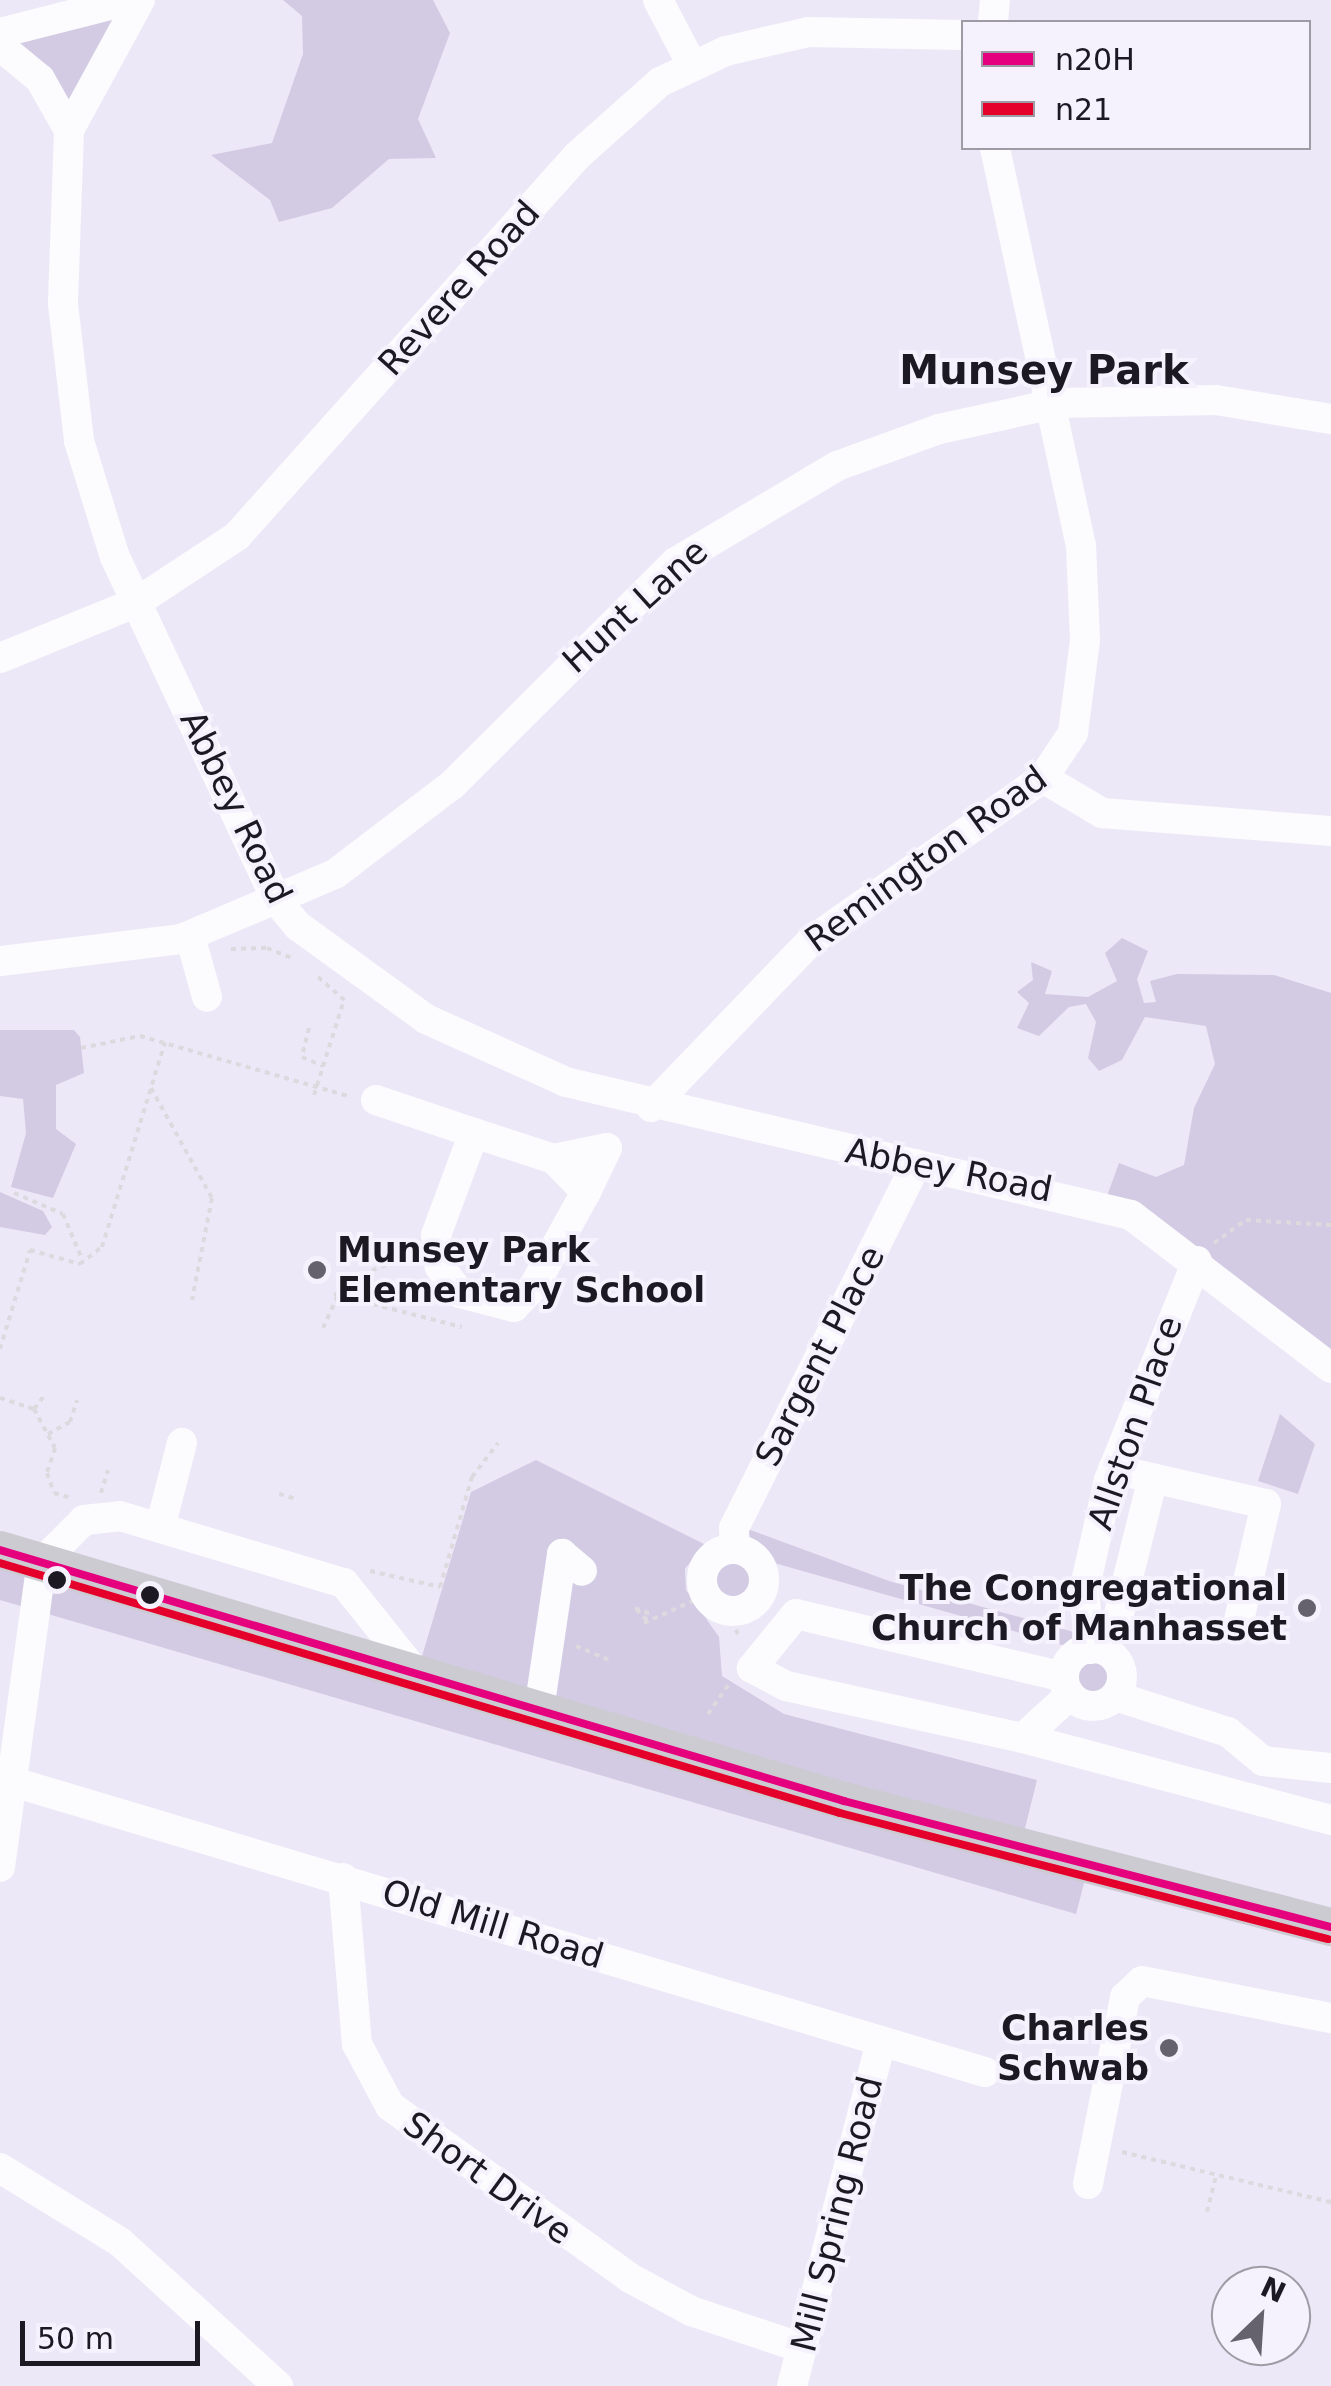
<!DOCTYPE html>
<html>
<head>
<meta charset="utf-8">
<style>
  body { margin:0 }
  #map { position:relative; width:1331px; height:2386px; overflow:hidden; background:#ede8f7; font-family:"DejaVu Sans",sans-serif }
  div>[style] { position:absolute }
  .green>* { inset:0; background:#d3cbe3 }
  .path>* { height:4px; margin-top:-2px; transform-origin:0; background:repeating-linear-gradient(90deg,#dcdade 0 5px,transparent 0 10px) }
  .minor>* { height:30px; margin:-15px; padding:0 15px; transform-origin:15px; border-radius:15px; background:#fcfcfe }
  .minor>.ring { margin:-15px; padding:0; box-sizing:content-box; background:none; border:30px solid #fcfcfe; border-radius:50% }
  .major>* { height:38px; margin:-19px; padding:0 19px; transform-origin:19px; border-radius:19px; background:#cdcbd2 }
  .bus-1>* { height:8px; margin:-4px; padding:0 4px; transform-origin:4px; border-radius:4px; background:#e5007d }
  .bus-2>* { height:8px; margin:-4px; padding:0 4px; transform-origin:4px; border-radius:4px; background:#e4002b }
  .dots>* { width:28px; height:28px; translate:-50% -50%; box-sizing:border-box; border:5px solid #f5f2fd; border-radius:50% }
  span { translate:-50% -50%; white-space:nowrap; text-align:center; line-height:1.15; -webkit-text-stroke:8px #f5f2fd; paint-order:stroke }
  .street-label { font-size:35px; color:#1c1922 }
  .poi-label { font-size:35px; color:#1c1922; font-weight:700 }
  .left { translate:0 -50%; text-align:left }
  .right { translate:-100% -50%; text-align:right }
  .quarter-label { font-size:40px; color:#1c1922; font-weight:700 }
  .legend { position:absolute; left:961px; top:20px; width:350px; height:130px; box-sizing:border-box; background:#f5f2fd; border:2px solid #9e9ba5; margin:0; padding:12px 18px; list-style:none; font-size:30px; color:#1c1922 }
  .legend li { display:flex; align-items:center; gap:20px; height:50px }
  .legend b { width:50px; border:2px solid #9e9ba5 }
  .north { position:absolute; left:1211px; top:2266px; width:100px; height:100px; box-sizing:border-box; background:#f5f2fd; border:2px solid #9e9ba5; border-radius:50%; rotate:25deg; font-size:28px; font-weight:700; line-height:40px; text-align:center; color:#1c1922 }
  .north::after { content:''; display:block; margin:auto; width:35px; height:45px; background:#65616d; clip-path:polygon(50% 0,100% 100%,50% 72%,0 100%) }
  .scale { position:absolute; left:20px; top:2321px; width:180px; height:45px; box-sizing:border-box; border:5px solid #1c1922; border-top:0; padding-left:12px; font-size:30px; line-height:35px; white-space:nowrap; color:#1c1922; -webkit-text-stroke:8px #f5f2fd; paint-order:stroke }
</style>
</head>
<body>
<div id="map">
  <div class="green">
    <div style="clip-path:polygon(129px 0,69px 130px,0 46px)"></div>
    <div style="clip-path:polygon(283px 0,433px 0,450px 33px,418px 119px,436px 158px,389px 159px,332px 208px,279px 222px,270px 200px,211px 155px,272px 143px,303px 54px,302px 16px)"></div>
    <div style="clip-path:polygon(1122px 938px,1148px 951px,1137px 979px,1144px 1003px,1156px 1002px,1150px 981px,1177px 974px,1274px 975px,1331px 993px,1331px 1368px,1107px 1196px,1119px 1163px,1156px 1177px,1184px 1165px,1194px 1108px,1215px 1064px,1206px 1026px,1145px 1017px,1122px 1060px,1099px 1071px,1088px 1058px,1096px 1022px,1086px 1004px,1069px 1007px,1039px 1036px,1017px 1028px,1029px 1003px,1017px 992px,1033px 980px,1031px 962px,1052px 971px,1045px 994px,1088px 997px,1117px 981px,1105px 953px)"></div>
    <div style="clip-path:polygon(0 1030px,74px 1030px,80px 1037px,84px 1073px,56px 1085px,56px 1129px,76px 1144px,53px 1198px,11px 1187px,26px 1133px,23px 1099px,0 1096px)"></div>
    <div style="clip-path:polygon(0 1192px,43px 1211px,52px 1227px,45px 1235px,0 1227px)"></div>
    <div style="clip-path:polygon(1280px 1414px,1315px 1444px,1298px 1494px,1258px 1481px)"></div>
    <div style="clip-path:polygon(536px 1460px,704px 1544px,685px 1569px,686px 1590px,719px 1637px,722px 1676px,784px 1714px,1037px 1780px,1020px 1848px,1088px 1868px,1076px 1914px,0 1600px,0 1550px,417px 1673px,471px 1492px)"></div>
    <div style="clip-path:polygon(737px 1525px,889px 1581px,1088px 1636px,1116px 1660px,1120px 1688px,1108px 1702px,1084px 1704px,1065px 1669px,1080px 1650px,757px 1558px,761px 1596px,739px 1611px,718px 1608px,703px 1572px)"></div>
  </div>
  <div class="path">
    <div style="left:231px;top:949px;width:36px;rotate:-2deg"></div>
    <div style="left:267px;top:948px;width:29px;rotate:22deg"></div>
    <div style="left:318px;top:977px;width:35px;rotate:41deg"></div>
    <div style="left:309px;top:1028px;width:30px;rotate:104deg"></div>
    <div style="left:302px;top:1057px;width:23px;rotate:23deg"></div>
    <div style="left:81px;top:1048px;width:60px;rotate:-11.5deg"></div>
    <div style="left:140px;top:1036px;width:220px;rotate:16.1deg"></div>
    <div style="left:151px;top:1088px;width:126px;rotate:61deg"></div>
    <div style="left:212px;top:1198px;width:104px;rotate:101.1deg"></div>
    <div style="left:314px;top:1095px;width:100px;rotate:-72.5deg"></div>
    <div style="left:14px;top:1193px;width:53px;rotate:23.2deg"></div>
    <div style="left:63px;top:1214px;width:49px;rotate:67.1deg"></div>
    <div style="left:1214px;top:1243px;width:39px;rotate:-36deg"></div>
    <div style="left:1246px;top:1220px;width:85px;rotate:3.4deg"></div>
    <div style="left:334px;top:1294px;width:132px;rotate:14.5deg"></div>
    <div style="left:323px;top:1328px;width:51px;rotate:-65.5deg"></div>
    <div style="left:344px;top:1282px;width:74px;rotate:-22.4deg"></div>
    <div style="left:0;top:1349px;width:103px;rotate:-73.1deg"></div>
    <div style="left:30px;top:1250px;width:52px;rotate:15.6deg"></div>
    <div style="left:80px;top:1264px;width:28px;rotate:-38deg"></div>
    <div style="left:102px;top:1247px;width:214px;rotate:-72.9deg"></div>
    <div style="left:0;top:1398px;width:36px;rotate:18deg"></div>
    <div style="left:34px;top:1409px;width:44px;rotate:61.7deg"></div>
    <div style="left:55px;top:1448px;width:26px;rotate:108deg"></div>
    <div style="left:47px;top:1473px;width:21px;rotate:71deg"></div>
    <div style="left:54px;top:1493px;width:18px;rotate:16deg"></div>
    <div style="left:34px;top:1409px;width:16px;rotate:-52deg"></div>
    <div style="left:48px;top:1434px;width:25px;rotate:-29deg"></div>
    <div style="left:70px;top:1422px;width:23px;rotate:-72deg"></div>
    <div style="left:101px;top:1493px;width:24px;rotate:-73deg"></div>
    <div style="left:279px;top:1494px;width:19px;rotate:16deg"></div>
    <div style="left:370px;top:1571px;width:72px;rotate:12.9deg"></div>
    <div style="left:440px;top:1587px;width:115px;rotate:-73.8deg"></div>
    <div style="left:472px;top:1477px;width:43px;rotate:-52.6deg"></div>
    <div style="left:704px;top:1592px;width:19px;rotate:-21deg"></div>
    <div style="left:728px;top:1611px;width:30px;rotate:67deg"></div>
    <div style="left:647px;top:1620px;width:17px;rotate:-135deg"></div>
    <div style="left:635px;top:1608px;width:17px;rotate:21deg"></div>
    <div style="left:644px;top:1623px;width:68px;rotate:-24.3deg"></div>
    <div style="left:576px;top:1646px;width:39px;rotate:23deg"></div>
    <div style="left:708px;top:1714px;width:37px;rotate:-55deg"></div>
    <div style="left:1122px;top:2152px;width:215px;rotate:13.5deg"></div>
    <div style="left:1207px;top:2212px;width:38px;rotate:-76deg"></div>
  </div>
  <div class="minor">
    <div style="left:140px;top:0;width:148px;rotate:118.6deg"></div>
    <div style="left:69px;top:130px;width:174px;rotate:92deg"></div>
    <div style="left:63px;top:304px;width:138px;rotate:83.3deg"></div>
    <div style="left:79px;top:441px;width:121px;rotate:72.8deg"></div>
    <div style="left:115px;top:557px;width:380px;rotate:64.8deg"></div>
    <div style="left:277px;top:901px;width:33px;rotate:50deg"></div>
    <div style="left:298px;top:926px;width:158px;rotate:36deg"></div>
    <div style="left:426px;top:1019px;width:154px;rotate:24.2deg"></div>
    <div style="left:566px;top:1082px;width:580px;rotate:13.25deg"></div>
    <div style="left:1131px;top:1215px;width:252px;rotate:37.4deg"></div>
    <div style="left:658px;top:0;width:71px;rotate:62.4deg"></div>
    <div style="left:993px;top:22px;width:22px;rotate:-85deg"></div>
    <div style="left:0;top:33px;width:133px;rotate:-14.3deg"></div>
    <div style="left:0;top:46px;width:52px;rotate:39.5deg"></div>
    <div style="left:40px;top:79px;width:59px;rotate:60.4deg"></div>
    <div style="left:0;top:658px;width:148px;rotate:-22.2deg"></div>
    <div style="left:137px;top:602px;width:120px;rotate:-33.4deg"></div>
    <div style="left:237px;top:536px;width:510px;rotate:-48.18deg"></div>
    <div style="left:577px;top:156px;width:111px;rotate:-41.7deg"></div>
    <div style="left:660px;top:82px;width:73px;rotate:-25.2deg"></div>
    <div style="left:726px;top:51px;width:84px;rotate:-13deg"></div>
    <div style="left:808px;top:32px;width:156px;rotate:1.1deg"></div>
    <div style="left:1043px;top:778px;width:69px;rotate:30.7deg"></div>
    <div style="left:1102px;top:813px;width:230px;rotate:4.5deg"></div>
    <div style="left:190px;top:936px;width:63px;rotate:74.4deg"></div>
    <div style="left:0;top:961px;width:182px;rotate:-6.9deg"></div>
    <div style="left:181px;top:939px;width:167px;rotate:-22.9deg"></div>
    <div style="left:335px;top:874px;width:147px;rotate:-37.3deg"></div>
    <div style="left:452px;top:785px;width:316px;rotate:-44.9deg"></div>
    <div style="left:676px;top:562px;width:187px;rotate:-30.8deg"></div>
    <div style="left:837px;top:466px;width:109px;rotate:-19.9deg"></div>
    <div style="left:939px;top:429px;width:122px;rotate:-12.3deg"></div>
    <div style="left:1058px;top:403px;width:158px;rotate:-1.1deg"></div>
    <div style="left:1216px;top:400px;width:117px;rotate:9.4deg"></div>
    <div style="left:376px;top:1100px;width:103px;rotate:18.6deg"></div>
    <div style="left:651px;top:1107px;width:231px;rotate:-46.1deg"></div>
    <div style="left:811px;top:941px;width:284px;rotate:-35.1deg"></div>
    <div style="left:1043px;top:778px;width:54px;rotate:-56.3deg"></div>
    <div style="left:1073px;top:733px;width:94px;rotate:-82.6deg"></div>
    <div style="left:1085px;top:640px;width:94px;rotate:-92.4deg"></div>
    <div style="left:1081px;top:546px;width:407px;rotate:-102.2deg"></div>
    <div style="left:554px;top:1159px;width:46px;rotate:45.9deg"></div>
    <div style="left:586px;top:1192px;width:107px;rotate:119deg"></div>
    <div style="left:534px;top:1286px;width:29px;rotate:134deg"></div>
    <div style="left:514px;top:1307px;width:56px;rotate:-165.5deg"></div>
    <div style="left:460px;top:1293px;width:33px;rotate:-128deg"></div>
    <div style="left:440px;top:1267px;width:32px;rotate:-97deg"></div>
    <div style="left:436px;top:1235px;width:109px;rotate:-69.6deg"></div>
    <div style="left:474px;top:1133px;width:84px;rotate:18deg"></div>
    <div style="left:554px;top:1159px;width:54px;rotate:-11.7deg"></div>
    <div style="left:607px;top:1148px;width:49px;rotate:115.5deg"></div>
    <div style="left:1113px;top:1469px;width:157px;rotate:12.9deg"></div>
    <div style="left:1266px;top:1504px;width:123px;rotate:103.1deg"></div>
    <div style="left:160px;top:1528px;width:88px;rotate:-75.5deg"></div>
    <div class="ring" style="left:702px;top:1549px;width:32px;height:32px"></div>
    <div style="left:735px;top:1549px;width:21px;rotate:-93deg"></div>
    <div style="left:734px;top:1528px;width:407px;rotate:-63.4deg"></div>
    <div class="ring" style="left:1064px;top:1648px;width:28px;height:28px"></div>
    <div style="left:1090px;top:1649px;width:58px;rotate:-95.9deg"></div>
    <div style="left:1084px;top:1591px;width:114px;rotate:-77.3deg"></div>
    <div style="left:1109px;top:1480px;width:236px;rotate:-68.1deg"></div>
    <div style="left:1090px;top:1649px;width:38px;rotate:-45deg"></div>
    <div style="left:1117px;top:1622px;width:148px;rotate:-76deg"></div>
    <div style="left:1064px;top:1677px;width:275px;rotate:-166.8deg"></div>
    <div style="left:796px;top:1614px;width:70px;rotate:129.2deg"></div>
    <div style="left:752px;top:1668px;width:38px;rotate:28deg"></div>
    <div style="left:786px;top:1686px;width:243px;rotate:12.4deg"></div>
    <div style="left:1023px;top:1738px;width:64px;rotate:-42.5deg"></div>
    <div style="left:1115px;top:1696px;width:119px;rotate:17.7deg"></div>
    <div style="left:1228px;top:1732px;width:45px;rotate:39.6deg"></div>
    <div style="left:1263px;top:1761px;width:68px;rotate:5.9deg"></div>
    <div style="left:539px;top:1710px;width:158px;rotate:-81.6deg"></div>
    <div style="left:562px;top:1554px;width:26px;rotate:40deg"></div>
    <div style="left:1023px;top:1738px;width:319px;rotate:14.9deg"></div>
    <div style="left:0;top:1778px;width:1028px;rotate:16.62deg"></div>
    <div style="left:0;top:1867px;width:308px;rotate:-82.2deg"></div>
    <div style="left:42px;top:1562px;width:59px;rotate:-45deg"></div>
    <div style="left:84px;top:1520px;width:36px;rotate:-6deg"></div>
    <div style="left:120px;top:1516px;width:234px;rotate:16.7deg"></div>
    <div style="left:344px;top:1583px;width:117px;rotate:51.3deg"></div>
    <div style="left:343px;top:1878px;width:167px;rotate:85.2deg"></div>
    <div style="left:357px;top:2044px;width:70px;rotate:62deg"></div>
    <div style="left:390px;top:2106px;width:295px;rotate:35.6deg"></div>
    <div style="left:630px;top:2278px;width:69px;rotate:28.4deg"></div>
    <div style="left:691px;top:2311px;width:117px;rotate:18.4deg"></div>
    <div style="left:0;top:2168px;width:141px;rotate:31.7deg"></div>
    <div style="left:120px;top:2242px;width:214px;rotate:42.3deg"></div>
    <div style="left:1088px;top:2184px;width:191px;rotate:-78.8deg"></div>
    <div style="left:1125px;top:1997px;width:23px;rotate:-43deg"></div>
    <div style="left:1142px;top:1981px;width:193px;rotate:11.1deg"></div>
    <div style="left:792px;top:2386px;width:356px;rotate:-75.5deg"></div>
  </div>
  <div class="major">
    <div style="left:0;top:1550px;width:881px;rotate:16.56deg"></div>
    <div style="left:844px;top:1801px;width:503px;rotate:14.51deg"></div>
  </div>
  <div class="bus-1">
    <div style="left:0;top:1550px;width:881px;rotate:16.56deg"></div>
    <div style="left:844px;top:1801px;width:503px;rotate:14.51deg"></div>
  </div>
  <div class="bus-2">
    <div style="left:0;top:1563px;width:876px;rotate:16.57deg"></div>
    <div style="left:840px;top:1813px;width:504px;rotate:14.48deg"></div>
  </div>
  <div class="dots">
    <div style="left:317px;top:1270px;background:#65616d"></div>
    <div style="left:57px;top:1580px;background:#1c1922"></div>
    <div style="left:150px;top:1595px;background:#1c1922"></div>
    <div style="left:1307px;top:1608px;background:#65616d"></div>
    <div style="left:1169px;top:2048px;background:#65616d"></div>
  </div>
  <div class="street-label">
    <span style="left:459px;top:288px;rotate:-48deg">Revere Road</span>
    <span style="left:635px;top:606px;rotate:-42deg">Hunt Lane</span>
    <span style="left:236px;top:807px;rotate:64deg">Abbey Road</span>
    <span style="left:926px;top:859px;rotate:-36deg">Remington Road</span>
    <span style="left:949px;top:1170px;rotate:11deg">Abbey Road</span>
    <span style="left:820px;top:1356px;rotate:-63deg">Sargent Place</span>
    <span style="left:1135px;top:1423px;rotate:-71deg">Allston Place</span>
    <span style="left:493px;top:1924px;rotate:17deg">Old Mill Road</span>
    <span style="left:488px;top:2178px;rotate:36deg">Short Drive</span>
    <span style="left:837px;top:2214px;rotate:-76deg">Mill Spring Road</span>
  </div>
  <div class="poi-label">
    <span class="left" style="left:337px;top:1270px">Munsey Park<br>Elementary School</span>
    <span class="right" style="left:1287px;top:1608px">The Congregational<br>Church of Manhasset</span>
    <span class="right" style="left:1149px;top:2048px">Charles<br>Schwab</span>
  </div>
  <div class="quarter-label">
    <span style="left:1044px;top:370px">Munsey Park</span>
  </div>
  <ul class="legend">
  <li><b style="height:12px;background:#e5007d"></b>n20H</li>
  <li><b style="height:12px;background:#e4002b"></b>n21</li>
  </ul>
  <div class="north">N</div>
  <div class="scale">50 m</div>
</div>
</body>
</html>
